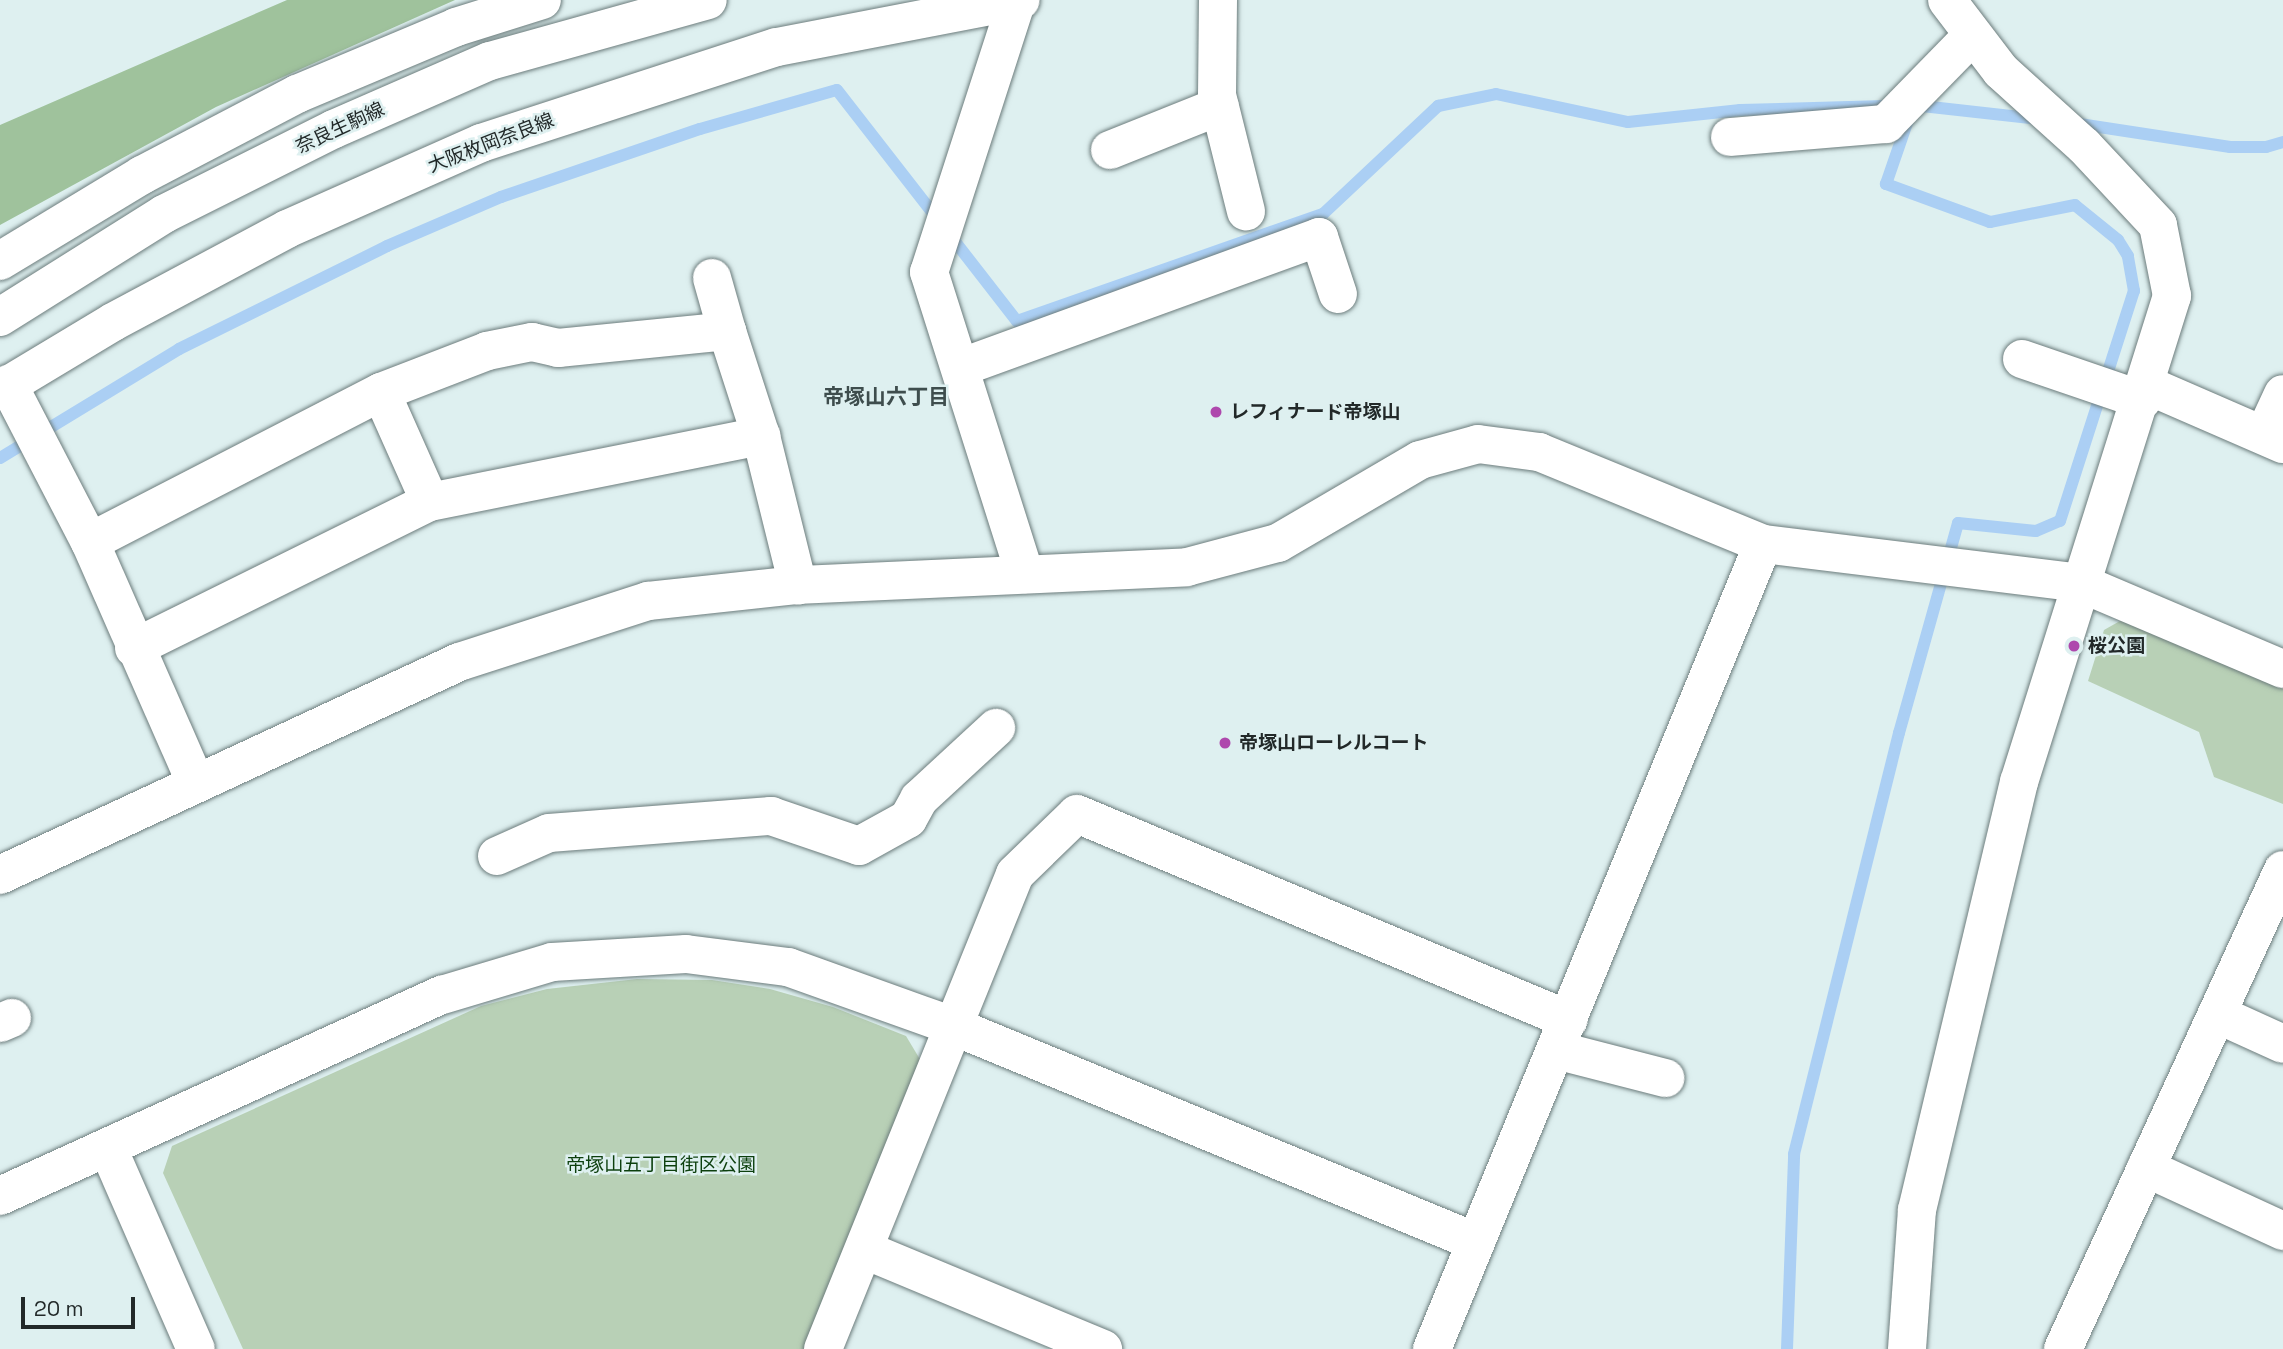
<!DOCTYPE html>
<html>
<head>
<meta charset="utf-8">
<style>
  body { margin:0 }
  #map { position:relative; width:2283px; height:1349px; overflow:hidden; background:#def0f0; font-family:"Space Grotesk","Noto Sans JP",sans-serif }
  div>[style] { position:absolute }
  .green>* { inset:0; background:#b8d0b6 }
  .forest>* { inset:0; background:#9fc29c }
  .stream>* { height:12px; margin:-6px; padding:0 6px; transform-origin:6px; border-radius:6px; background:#abcff4 }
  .roads { filter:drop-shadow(0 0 2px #6c7c7c) drop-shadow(0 0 2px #6c7c7c) }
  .minor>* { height:38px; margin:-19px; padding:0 19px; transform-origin:19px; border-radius:19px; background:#fff }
  .major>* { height:38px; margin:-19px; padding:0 19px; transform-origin:19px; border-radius:19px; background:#fff }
  .dots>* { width:19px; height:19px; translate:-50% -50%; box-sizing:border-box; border:4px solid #def0f0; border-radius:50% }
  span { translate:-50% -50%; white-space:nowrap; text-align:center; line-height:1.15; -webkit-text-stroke:5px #def0f0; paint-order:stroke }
  .street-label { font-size:19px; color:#222929 }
  .poi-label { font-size:19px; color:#222929; font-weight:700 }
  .left { translate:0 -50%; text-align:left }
  .park-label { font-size:19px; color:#0c3f0d }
  .neighbourhood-label { font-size:21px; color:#3e4d4d; font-weight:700 }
  .scale { position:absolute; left:21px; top:1297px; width:114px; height:32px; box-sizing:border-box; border:4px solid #222929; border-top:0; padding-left:9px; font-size:21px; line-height:24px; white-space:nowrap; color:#222929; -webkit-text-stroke:5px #def0f0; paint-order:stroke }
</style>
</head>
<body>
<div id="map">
  <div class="green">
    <div style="clip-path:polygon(2127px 617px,2283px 688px,2283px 804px,2214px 777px,2199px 732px,2088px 681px,2104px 630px)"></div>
    <div style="clip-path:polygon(637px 979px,712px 980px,770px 989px,833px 1007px,906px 1036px,921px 1061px,804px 1349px,243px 1349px,163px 1173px,172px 1146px,481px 1006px,547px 989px)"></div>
  </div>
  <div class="forest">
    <div style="clip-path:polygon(287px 0,455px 0,216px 107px,0 225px,0 125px)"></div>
  </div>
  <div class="stream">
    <div style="left:1913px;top:105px;width:126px;rotate:6.4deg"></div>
    <div style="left:2073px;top:123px;width:159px;rotate:8.7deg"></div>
    <div style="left:2230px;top:147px;width:36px"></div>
    <div style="left:2266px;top:147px;width:18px;rotate:-16deg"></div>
    <div style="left:0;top:458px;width:210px;rotate:-31.3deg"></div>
    <div style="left:179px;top:349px;width:232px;rotate:-26.3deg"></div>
    <div style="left:387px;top:246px;width:124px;rotate:-23.3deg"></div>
    <div style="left:501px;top:197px;width:210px;rotate:-18.9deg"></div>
    <div style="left:700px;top:129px;width:142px;rotate:-15.9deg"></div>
    <div style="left:837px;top:90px;width:293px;rotate:52.1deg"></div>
    <div style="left:1017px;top:321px;width:324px;rotate:-19.3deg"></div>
    <div style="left:1323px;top:214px;width:158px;rotate:-43.2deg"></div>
    <div style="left:1438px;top:106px;width:59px;rotate:-11.7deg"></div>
    <div style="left:1496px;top:94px;width:135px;rotate:12deg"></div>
    <div style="left:1628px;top:122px;width:113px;rotate:-6.1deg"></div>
    <div style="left:1740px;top:110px;width:145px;rotate:-1.6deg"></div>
    <div style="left:1787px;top:1349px;width:195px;rotate:-87.9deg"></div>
    <div style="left:1794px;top:1154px;width:434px;rotate:-76deg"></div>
    <div style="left:1899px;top:733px;width:218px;rotate:-74.3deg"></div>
    <div style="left:1958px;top:523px;width:78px;rotate:5.9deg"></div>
    <div style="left:2036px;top:531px;width:26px;rotate:-23deg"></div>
    <div style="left:2060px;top:521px;width:242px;rotate:-72.2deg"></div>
    <div style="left:2134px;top:291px;width:36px;rotate:-100deg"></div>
    <div style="left:2128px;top:256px;width:19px;rotate:-122deg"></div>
    <div style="left:2118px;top:240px;width:55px;rotate:-140.9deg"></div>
    <div style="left:2075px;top:205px;width:87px;rotate:168.7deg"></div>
    <div style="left:1990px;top:222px;width:111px;rotate:-159.9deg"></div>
    <div style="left:1886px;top:184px;width:68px;rotate:-71deg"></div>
  </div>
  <div class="roads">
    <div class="minor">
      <div style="left:1017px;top:0;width:286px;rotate:107.9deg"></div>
      <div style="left:929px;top:272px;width:317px;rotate:72.4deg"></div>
      <div style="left:1218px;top:0;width:95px;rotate:90.6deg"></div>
      <div style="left:1217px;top:95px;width:120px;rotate:76deg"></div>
      <div style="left:1730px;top:137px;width:157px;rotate:-4.8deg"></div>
      <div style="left:1886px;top:124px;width:123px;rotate:-45.7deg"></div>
      <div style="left:1110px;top:150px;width:118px;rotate:-21.8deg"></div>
      <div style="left:712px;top:278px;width:55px;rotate:74.2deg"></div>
      <div style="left:2022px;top:359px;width:127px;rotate:18.9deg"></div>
      <div style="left:962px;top:367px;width:380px;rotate:-20deg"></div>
      <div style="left:1319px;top:237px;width:60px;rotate:71.6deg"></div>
      <div style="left:8px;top:384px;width:178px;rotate:62.6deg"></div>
      <div style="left:90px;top:542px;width:263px;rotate:66.3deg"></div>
      <div style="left:2147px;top:385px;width:148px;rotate:23.5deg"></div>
      <div style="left:381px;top:392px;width:120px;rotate:66deg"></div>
      <div style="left:2264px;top:435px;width:45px;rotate:-65.1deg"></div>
      <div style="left:90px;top:542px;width:327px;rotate:-27.3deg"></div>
      <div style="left:381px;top:392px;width:114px;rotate:-21.1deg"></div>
      <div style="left:487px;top:351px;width:46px;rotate:-11.3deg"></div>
      <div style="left:532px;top:342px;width:27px;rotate:13deg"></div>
      <div style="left:558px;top:348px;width:170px;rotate:-5.7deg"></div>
      <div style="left:727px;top:331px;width:110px;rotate:72.1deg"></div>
      <div style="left:761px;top:436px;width:154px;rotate:76.1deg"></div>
      <div style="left:134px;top:648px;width:330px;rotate:-26.3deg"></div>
      <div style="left:430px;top:502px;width:338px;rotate:-11.3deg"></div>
      <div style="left:497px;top:856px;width:57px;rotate:-23.9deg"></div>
      <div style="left:549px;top:833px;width:223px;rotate:-4.4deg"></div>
      <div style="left:771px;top:816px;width:93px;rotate:18.8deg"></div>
      <div style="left:859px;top:846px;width:56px;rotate:-28.9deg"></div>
      <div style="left:908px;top:819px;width:23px;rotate:-61deg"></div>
      <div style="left:919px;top:799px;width:105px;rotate:-42.7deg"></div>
      <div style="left:0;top:875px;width:506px;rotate:-24.89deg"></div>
      <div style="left:459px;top:662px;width:199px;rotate:-17.9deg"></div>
      <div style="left:648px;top:601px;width:151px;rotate:-6.1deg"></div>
      <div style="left:798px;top:585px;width:389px;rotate:-2.6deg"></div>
      <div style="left:1187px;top:567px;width:94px;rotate:-14.8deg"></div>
      <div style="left:1278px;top:543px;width:164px;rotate:-30.3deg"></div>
      <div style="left:1420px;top:460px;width:60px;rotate:-15.4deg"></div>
      <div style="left:1478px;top:444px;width:62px;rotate:7.5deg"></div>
      <div style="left:1539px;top:452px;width:242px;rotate:22.3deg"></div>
      <div style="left:1763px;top:544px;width:319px;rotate:7deg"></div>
      <div style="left:2080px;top:583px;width:220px;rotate:23deg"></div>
      <div style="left:2217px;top:1014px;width:72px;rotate:24.4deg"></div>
      <div style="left:0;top:1023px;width:13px;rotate:-23deg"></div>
      <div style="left:1556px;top:1050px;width:113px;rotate:14.4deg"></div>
      <div style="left:108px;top:1148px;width:219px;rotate:66.4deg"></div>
      <div style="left:2146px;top:1168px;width:151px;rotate:24.7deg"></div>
      <div style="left:0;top:1196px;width:486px;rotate:-24.5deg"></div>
      <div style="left:442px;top:995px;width:115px;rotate:-16.7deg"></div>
      <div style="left:552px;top:962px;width:134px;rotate:-3.4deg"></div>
      <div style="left:686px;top:954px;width:103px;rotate:7.3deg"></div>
      <div style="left:788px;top:967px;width:175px;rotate:19.7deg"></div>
      <div style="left:953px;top:1026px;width:566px;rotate:22.44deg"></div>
      <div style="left:865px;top:1250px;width:258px;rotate:22.6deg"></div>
      <div style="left:823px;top:1349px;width:512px;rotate:-67.99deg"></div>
      <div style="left:1015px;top:874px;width:86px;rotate:-44.1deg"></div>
      <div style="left:1077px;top:814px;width:533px;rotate:22.72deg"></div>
      <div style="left:1432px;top:1349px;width:870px;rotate:-67.65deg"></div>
      <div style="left:1907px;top:1349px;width:139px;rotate:-85.9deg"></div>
      <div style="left:1917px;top:1210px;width:440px;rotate:-76.6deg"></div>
      <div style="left:2019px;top:782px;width:510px;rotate:-72.53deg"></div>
      <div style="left:2172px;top:296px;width:72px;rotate:-101.2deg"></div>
      <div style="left:2158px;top:225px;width:108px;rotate:-133.1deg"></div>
      <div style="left:2084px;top:146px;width:112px;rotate:-137.9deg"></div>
      <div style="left:2001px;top:71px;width:89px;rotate:-127.3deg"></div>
      <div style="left:2063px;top:1349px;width:527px;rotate:-65.33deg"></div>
    </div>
    <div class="major">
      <div style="left:0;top:261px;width:166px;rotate:-31.2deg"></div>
      <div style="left:142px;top:175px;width:175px;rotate:-27.6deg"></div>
      <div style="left:297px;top:94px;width:173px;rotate:-22.8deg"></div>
      <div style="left:456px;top:27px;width:90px;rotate:-17.4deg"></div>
      <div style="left:0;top:317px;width:194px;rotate:-32.1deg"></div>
      <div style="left:164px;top:214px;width:190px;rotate:-26.6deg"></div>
      <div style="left:334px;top:129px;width:170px;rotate:-23.6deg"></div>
      <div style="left:490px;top:61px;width:226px;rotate:-15.6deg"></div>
      <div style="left:0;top:390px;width:132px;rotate:-31deg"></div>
      <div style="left:113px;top:322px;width:197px;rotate:-28.1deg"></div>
      <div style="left:287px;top:229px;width:212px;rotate:-23.9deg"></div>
      <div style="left:481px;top:143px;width:311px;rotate:-18deg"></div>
      <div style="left:777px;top:47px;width:248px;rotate:-10.9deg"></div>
    </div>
  </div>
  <div class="dots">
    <div style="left:1216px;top:412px;background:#ae48ad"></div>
    <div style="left:2074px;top:646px;background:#ae48ad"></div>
    <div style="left:1225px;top:743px;background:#ae48ad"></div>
  </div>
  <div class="street-label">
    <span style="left:340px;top:128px;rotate:-25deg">奈良生駒線</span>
    <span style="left:491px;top:143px;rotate:-21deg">大阪枚岡奈良線</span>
  </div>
  <div class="poi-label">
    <span class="left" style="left:1230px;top:412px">レフィナード帝塚山</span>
    <span class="left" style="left:2088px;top:646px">桜公園</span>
    <span class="left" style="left:1239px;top:743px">帝塚山ローレルコート</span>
  </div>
  <div class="park-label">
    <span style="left:661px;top:1165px">帝塚山五丁目街区公園</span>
  </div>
  <div class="neighbourhood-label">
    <span style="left:886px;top:397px">帝塚山六丁目</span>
  </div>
  <div class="scale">20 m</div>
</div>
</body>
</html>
